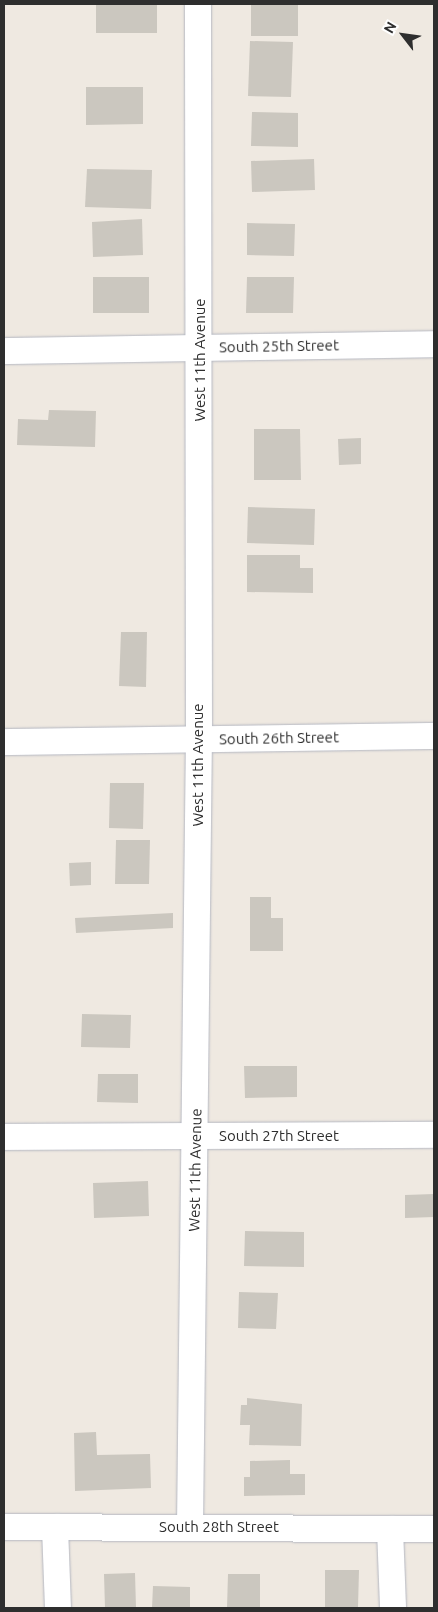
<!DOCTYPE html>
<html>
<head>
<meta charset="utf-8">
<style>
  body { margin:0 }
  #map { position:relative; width:438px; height:1612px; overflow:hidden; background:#efe9e1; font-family:Ubuntu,sans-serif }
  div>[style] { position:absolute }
  .building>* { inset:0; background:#cbc7bf }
  .roads { filter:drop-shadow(0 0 1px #b4b7c1) drop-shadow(0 0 1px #b4b7c1) }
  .street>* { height:26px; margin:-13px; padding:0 13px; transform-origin:13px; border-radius:13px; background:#fff }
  span { translate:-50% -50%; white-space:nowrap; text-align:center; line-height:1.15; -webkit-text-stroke:4px #fff; paint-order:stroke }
  .street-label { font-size:15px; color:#2e2e2e }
  .frame { position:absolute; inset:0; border:5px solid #2e2e2e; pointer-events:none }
  .north { position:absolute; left:378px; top:10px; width:50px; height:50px; -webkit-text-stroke:4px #fff; paint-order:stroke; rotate:300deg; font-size:14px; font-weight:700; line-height:20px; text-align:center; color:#2e2e2e }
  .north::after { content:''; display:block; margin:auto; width:18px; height:22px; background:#2e2e2e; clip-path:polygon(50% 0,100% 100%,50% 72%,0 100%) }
</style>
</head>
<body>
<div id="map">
  <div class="building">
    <div style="clip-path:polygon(96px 4px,157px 4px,157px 33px,96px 33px)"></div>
    <div style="clip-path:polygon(251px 4px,298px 4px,298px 36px,251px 36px)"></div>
    <div style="clip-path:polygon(250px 41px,293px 42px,291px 97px,248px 96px)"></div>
    <div style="clip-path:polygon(86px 87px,143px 87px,143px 124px,86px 125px)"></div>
    <div style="clip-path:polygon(252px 112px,298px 113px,298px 147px,251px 146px)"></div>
    <div style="clip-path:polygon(314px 159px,315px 190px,252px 192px,251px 161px)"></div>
    <div style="clip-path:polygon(87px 169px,152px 170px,151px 209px,85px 207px)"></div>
    <div style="clip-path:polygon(142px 219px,143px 255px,93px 257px,92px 222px)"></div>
    <div style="clip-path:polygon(247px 223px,295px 224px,294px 256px,247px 255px)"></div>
    <div style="clip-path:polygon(93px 277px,149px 277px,149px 313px,93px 313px)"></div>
    <div style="clip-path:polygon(247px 277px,294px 277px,293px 313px,246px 313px)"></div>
    <div style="clip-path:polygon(49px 410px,96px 411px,95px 447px,17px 445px,18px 419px,48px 420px)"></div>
    <div style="clip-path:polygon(254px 429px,300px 429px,301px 480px,254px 480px)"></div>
    <div style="clip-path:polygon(361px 438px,361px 464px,339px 465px,338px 439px)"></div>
    <div style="clip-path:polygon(248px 507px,315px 509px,314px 545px,247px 543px)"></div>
    <div style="clip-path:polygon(247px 555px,300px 555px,300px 568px,313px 568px,313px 593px,247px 592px)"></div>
    <div style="clip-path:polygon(121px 632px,147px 632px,146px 687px,119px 686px)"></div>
    <div style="clip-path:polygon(110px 783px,144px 783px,143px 829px,109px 828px)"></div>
    <div style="clip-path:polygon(116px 840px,150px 840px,149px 884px,115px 884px)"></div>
    <div style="clip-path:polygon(91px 862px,91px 885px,70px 886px,69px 863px)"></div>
    <div style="clip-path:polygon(250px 897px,271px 897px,271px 918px,283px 918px,283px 951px,250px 951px)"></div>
    <div style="clip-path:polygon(173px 913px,173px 928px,76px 933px,75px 918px)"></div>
    <div style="clip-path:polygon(82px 1014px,131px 1015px,130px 1048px,81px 1047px)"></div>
    <div style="clip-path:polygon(244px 1066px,297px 1066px,297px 1097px,245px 1098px)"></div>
    <div style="clip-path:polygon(98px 1074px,138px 1074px,138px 1103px,97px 1102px)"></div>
    <div style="clip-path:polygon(148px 1181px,149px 1216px,94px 1218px,93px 1183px)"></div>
    <div style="clip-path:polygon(434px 1194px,434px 1217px,405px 1218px,405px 1195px)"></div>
    <div style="clip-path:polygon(245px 1231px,304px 1232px,304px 1267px,244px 1266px)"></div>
    <div style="clip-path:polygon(239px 1292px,278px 1293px,276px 1329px,238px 1328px)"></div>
    <div style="clip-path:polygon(247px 1398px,302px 1404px,301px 1446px,249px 1445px,250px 1425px,240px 1425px,241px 1405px,247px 1405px)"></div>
    <div style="clip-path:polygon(96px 1432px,97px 1455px,150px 1454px,151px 1488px,75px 1491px,74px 1433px)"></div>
    <div style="clip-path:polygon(290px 1460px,290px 1474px,305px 1474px,305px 1495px,244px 1496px,244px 1477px,250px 1477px,250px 1461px)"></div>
    <div style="clip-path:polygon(325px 1570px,359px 1570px,358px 1607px,325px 1607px)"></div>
    <div style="clip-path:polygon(135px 1573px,136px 1608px,105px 1608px,104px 1574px)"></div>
    <div style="clip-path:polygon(228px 1574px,260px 1574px,260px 1608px,227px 1608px)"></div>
    <div style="clip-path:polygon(153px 1586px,190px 1587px,190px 1608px,152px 1608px)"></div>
  </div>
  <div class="roads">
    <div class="street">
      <div style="left:4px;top:351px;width:430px;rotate:-0.9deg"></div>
      <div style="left:4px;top:742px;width:430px;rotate:-0.8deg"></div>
      <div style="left:4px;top:1137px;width:430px;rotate:-0.3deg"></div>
      <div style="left:4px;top:1527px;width:430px;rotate:0.3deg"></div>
      <div style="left:55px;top:1527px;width:81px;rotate:87.9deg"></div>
      <div style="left:190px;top:1527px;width:788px;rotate:-89.35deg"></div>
      <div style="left:199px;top:739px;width:735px;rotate:-90.08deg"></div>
      <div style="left:390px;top:1529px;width:79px;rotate:87.8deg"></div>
    </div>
  </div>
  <div class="street-label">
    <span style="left:279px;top:346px;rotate:-1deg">South 25th Street</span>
    <span style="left:200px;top:360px;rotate:-90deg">West 11th Avenue</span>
    <span style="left:279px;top:738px;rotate:-1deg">South 26th Street</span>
    <span style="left:198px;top:765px;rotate:-90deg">West 11th Avenue</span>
    <span style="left:279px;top:1136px">South 27th Street</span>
    <span style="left:195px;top:1170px;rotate:-89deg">West 11th Avenue</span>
    <span style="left:219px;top:1527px">South 28th Street</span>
  </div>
  <div class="frame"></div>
  <div class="north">N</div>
</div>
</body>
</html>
